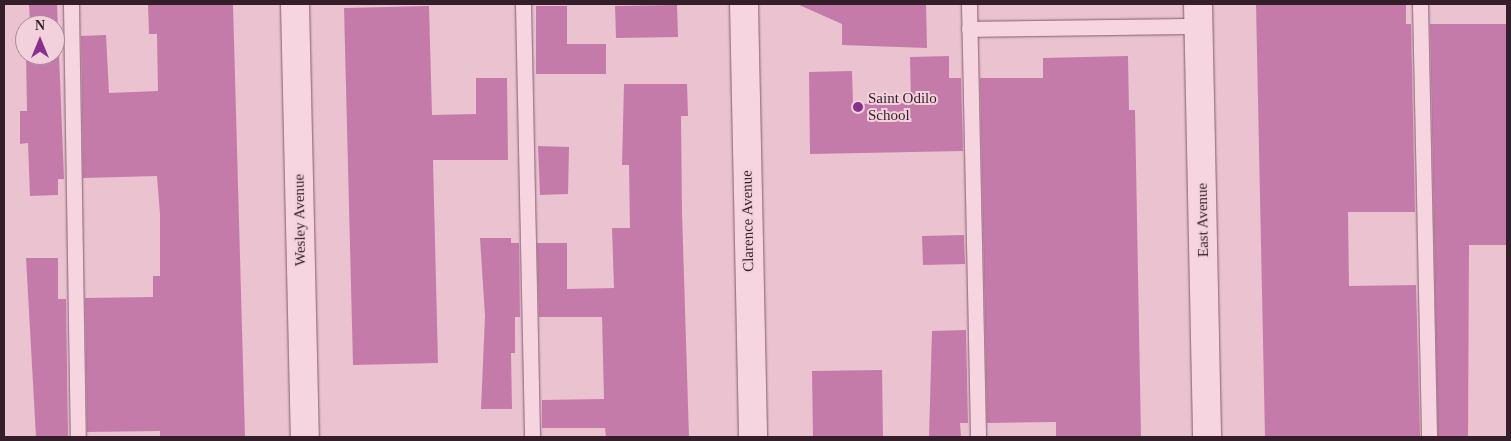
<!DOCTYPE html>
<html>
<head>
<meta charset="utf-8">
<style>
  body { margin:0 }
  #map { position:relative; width:1511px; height:441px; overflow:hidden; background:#eac2d0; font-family:"Times New Roman",serif }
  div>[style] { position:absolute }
  .building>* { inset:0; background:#c57ba9 }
  .roads { filter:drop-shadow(0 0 1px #825b6f) drop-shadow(0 0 1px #825b6f) }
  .lane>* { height:15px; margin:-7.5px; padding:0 7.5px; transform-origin:7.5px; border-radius:7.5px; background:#f6d5e0 }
  .street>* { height:28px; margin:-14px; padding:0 14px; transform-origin:14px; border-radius:14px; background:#f6d5e0 }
  .dots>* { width:14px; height:14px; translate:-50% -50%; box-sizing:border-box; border:2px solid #f2d1dc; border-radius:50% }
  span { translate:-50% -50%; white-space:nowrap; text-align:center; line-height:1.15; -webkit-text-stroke:4px #f2d1dc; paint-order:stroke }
  .poi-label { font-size:15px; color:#331e2a }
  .left { translate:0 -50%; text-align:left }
  .street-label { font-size:15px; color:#331e2a }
  .frame { position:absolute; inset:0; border:5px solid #331e2a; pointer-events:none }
  .north { position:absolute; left:15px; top:15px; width:50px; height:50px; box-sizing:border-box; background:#f2d1dc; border:1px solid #a68995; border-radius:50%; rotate:0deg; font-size:14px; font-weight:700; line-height:20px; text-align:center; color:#331e2a }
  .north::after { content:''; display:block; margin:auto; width:18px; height:22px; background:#88308c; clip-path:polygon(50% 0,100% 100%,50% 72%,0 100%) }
</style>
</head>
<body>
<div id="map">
  <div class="building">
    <div style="clip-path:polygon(29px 4px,57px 4px,64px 179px,58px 179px,58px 195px,30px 196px,28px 143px,20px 144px,20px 111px,27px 111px,26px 55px,55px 55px,55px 25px,25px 28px,25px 23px,30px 22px)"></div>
    <div style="clip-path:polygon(148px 4px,233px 4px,245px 437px,160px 437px,160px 431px,87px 432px,85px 298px,153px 297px,153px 276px,160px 276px,160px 214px,157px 176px,83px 178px,81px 36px,106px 35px,109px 93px,158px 91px,157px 34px,149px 34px)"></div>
    <div style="clip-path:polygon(797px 4px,926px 4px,927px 48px,842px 45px,842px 24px)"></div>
    <div style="clip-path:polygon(1256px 4px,1406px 4px,1406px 24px,1411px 24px,1415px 212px,1348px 212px,1349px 286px,1416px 285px,1420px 437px,1265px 437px)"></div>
    <div style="clip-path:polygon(677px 5px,678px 37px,616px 38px,615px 6px)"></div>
    <div style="clip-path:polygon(429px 6px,432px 115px,476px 114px,476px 78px,507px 78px,508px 160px,433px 160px,438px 363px,353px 365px,344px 8px)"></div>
    <div style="clip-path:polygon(536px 6px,567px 6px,567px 44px,606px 44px,606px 74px,536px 74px)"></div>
    <div style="clip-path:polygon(1430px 24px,1507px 24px,1507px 245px,1469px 245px,1468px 437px,1438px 437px)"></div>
    <div style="clip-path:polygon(949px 56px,949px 78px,961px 78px,963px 151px,810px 154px,809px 72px,852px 71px,853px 104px,911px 103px,910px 57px)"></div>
    <div style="clip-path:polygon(1128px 56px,1129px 110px,1135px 110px,1141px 437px,1056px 437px,1056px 422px,987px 423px,980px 78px,1043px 78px,1043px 58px)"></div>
    <div style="clip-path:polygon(624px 84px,687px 84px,688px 116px,681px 116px,682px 212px,689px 437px,606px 437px,605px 428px,542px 428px,542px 400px,604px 399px,602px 317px,539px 317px,537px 243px,567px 243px,567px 289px,614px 288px,612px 228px,630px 228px,629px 165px,622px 165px)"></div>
    <div style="clip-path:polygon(538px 146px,569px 147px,568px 194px,540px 195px)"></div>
    <div style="clip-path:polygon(964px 235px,965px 264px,923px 265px,922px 236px)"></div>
    <div style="clip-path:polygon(480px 238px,511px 238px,511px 243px,519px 243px,520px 317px,515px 317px,515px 353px,511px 353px,512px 409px,481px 409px,485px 316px)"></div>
    <div style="clip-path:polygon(26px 258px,58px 258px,58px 299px,66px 299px,68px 437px,36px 437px)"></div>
    <div style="clip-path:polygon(966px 330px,968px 423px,960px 423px,961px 437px,929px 437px,932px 331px)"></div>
    <div style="clip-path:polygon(882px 370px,883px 437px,813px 437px,812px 371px)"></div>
  </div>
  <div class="roads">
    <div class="lane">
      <div style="left:71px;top:4px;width:433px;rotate:89.1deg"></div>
      <div style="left:523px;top:4px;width:433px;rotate:88.8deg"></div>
      <div style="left:969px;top:4px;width:433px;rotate:88.8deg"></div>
      <div style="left:1420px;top:4px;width:433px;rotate:88.8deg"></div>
      <div style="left:969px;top:29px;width:229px;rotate:-0.8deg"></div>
    </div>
    <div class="street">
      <div style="left:295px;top:4px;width:433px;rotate:88.7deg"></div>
      <div style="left:744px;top:4px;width:433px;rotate:88.8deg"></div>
      <div style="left:1198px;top:4px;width:433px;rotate:88.8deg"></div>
    </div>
  </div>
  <div class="dots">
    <div style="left:858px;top:107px;background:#88308c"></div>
  </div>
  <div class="poi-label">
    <span class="left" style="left:868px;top:107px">Saint Odilo<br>School</span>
  </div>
  <div class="street-label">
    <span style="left:300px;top:220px;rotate:-91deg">Wesley Avenue</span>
    <span style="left:1203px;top:220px;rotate:-91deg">East Avenue</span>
    <span style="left:748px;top:221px;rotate:-91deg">Clarence Avenue</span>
  </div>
  <div class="frame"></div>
  <div class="north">N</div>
</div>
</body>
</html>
